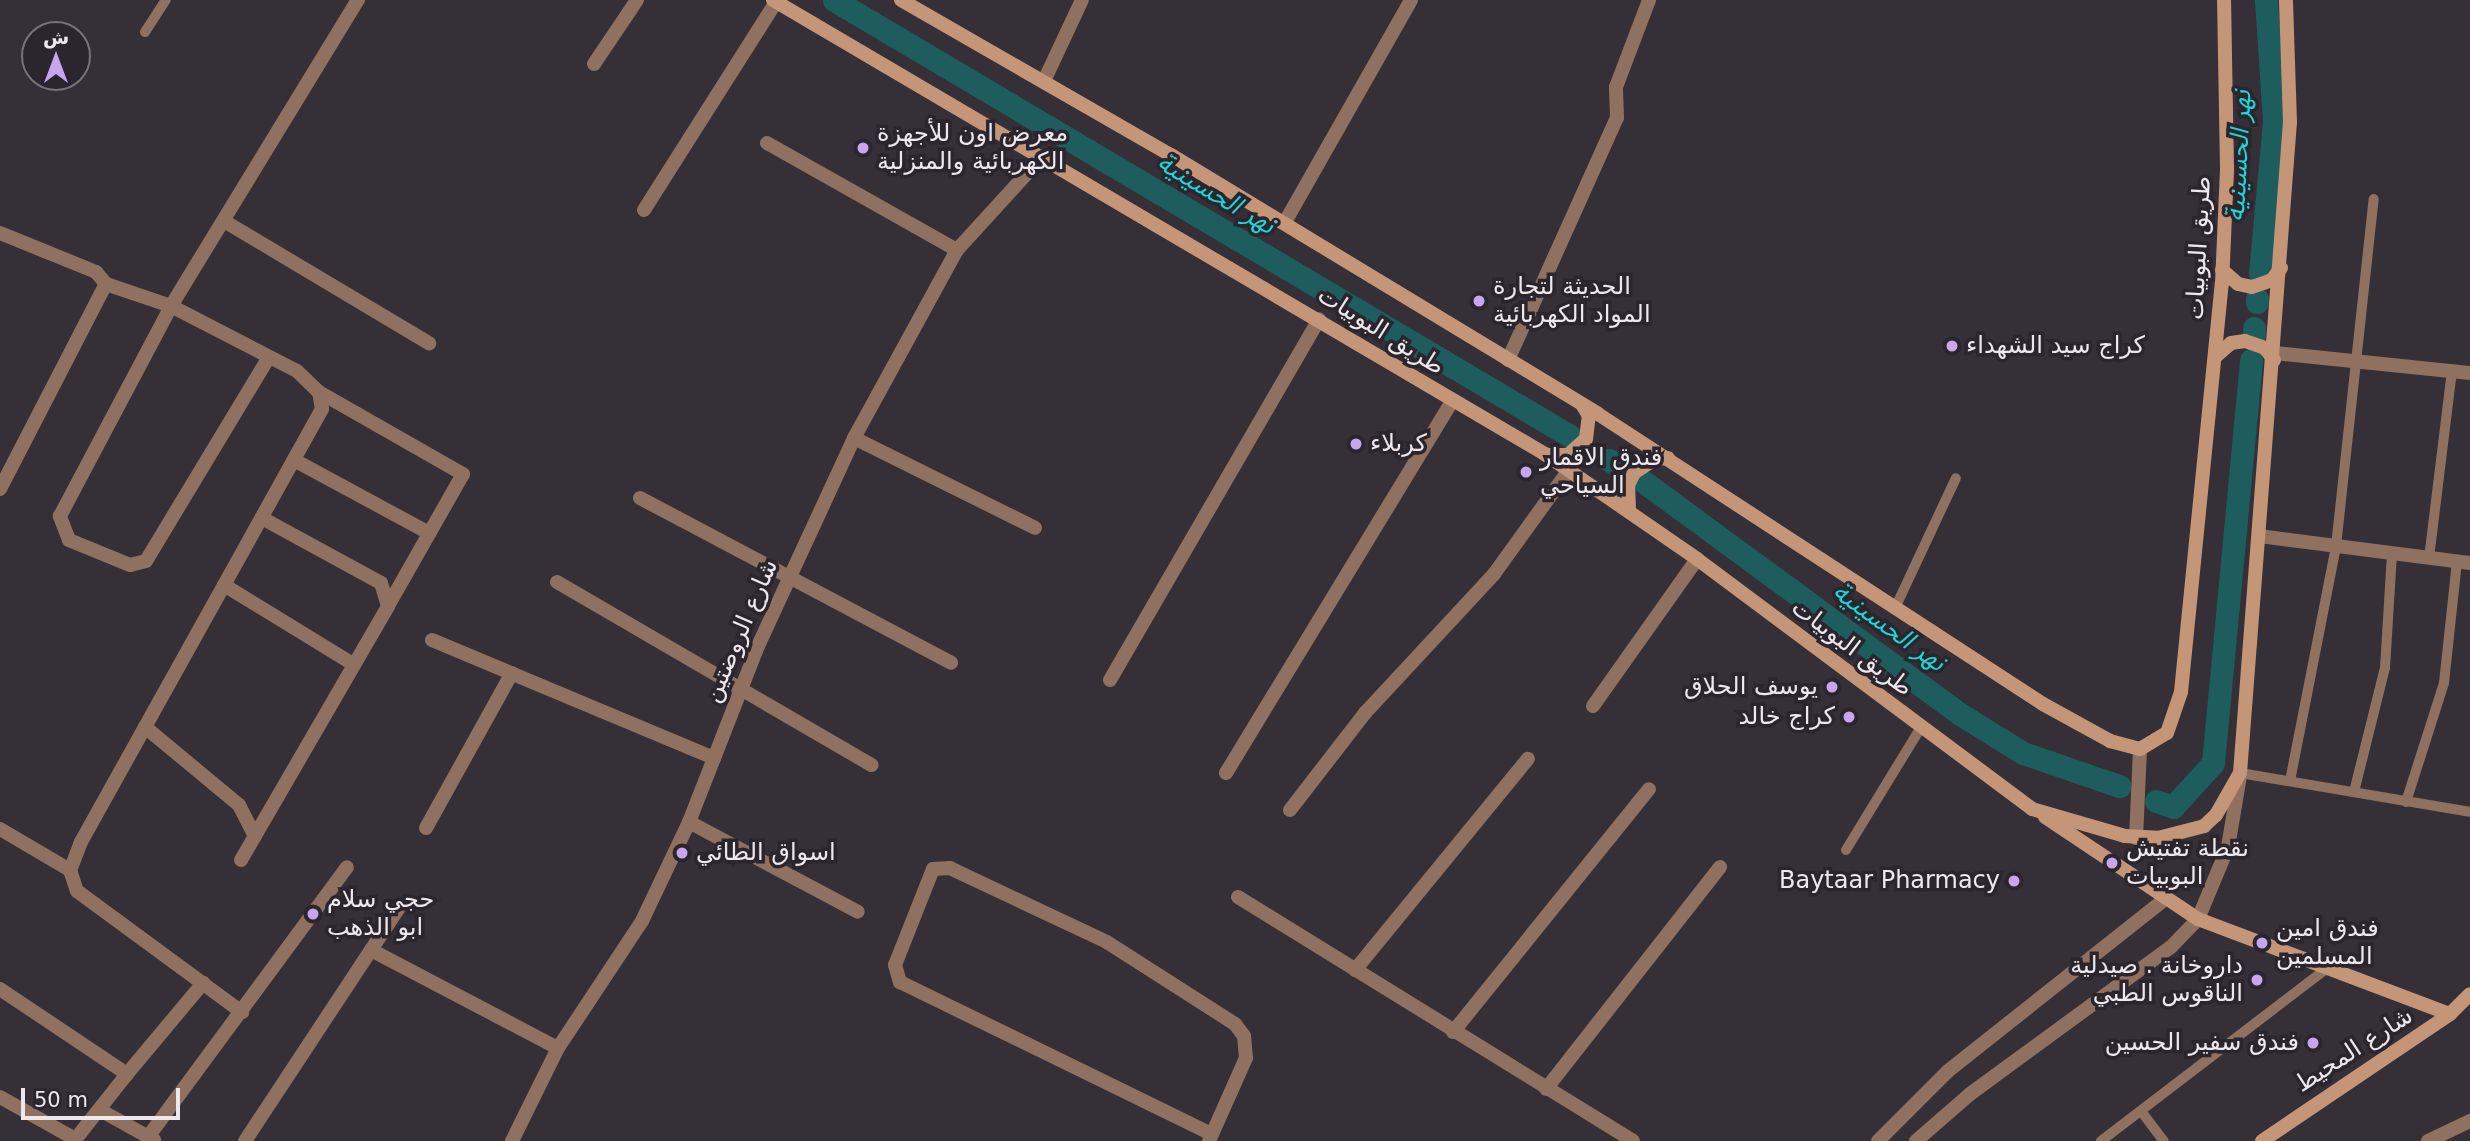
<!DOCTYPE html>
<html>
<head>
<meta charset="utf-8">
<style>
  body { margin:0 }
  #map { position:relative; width:2470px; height:1141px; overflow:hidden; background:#352f37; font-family:"DejaVu Sans","Noto Sans Arabic",sans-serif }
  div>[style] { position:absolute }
  .canal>* { height:23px; margin:-11.5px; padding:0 11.5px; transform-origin:11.5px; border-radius:11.5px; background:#1e5d5d }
  .service>* { height:10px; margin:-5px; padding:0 5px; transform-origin:5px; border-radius:5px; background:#90715f }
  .pedestrian>* { height:14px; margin:-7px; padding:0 7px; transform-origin:7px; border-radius:7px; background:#90715f }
  .minor>* { height:14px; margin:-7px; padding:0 7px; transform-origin:7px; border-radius:7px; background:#90715f }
  .tertiary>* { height:14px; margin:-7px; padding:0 7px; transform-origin:7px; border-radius:7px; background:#90715f }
  .secondary>* { height:14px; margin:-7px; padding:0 7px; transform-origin:7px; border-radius:7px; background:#c59578 }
  .dots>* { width:19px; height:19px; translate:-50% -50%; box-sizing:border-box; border:4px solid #2b252d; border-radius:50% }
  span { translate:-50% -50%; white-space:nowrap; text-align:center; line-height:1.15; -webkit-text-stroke:7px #2b252d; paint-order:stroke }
  .poi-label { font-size:24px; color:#ece8ed }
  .left { translate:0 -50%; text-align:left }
  .right { translate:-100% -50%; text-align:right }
  .street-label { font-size:24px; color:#ece8ed }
  .water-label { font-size:26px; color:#1ad9da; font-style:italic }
  .north { position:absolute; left:21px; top:21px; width:70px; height:70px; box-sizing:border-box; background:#2b252d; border:2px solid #78737a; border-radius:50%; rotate:0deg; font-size:19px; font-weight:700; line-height:28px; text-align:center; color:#ece8ed }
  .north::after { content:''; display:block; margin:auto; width:24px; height:32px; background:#c7a6ef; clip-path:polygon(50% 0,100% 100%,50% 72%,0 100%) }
  .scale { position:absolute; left:21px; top:1088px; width:159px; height:32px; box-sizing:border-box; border:4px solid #ece8ed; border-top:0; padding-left:9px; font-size:21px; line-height:24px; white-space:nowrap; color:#ece8ed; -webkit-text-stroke:5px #2b252d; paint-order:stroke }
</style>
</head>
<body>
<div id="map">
  <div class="canal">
    <div style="left:834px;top:0;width:855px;rotate:30.64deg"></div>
    <div style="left:2260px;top:273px;width:153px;rotate:-84.7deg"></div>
    <div style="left:2274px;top:121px;width:121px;rotate:-93.8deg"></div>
    <div style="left:2257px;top:302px;width:3px;rotate:-90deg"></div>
    <div style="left:2254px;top:334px;width:6px;rotate:-90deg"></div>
    <div style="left:1609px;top:460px;width:15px;rotate:32deg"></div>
    <div style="left:1644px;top:482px;width:392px;rotate:36.3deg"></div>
    <div style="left:1960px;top:714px;width:74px;rotate:31.8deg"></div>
    <div style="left:2023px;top:753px;width:102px;rotate:19deg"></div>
    <div style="left:2156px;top:801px;width:18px;rotate:19deg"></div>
    <div style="left:2173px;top:807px;width:59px;rotate:-47.7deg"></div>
    <div style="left:2213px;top:763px;width:405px;rotate:-84.6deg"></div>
  </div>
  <div class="service">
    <div style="left:145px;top:32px;width:38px;rotate:-57deg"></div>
    <div style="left:2429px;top:558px;width:188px;rotate:-83deg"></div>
    <div style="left:1896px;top:606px;width:141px;rotate:-64.9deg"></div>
    <div style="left:2240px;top:773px;width:233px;rotate:9.6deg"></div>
    <div style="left:2290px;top:781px;width:239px;rotate:-78.9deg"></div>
    <div style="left:2336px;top:546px;width:349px;rotate:-83.8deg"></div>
    <div style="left:2354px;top:792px;width:128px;rotate:-76deg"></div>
    <div style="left:2385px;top:668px;width:115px;rotate:-86.5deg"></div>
    <div style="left:2406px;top:802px;width:125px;rotate:-72.3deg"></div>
    <div style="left:2444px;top:683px;width:123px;rotate:-83.9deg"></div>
    <div style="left:1846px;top:850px;width:142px;rotate:-58.6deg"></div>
    <div style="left:2141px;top:1111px;width:38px;rotate:53deg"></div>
    <div style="left:2101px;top:1141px;width:282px;rotate:-37.4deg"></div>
  </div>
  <div class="pedestrian">
    <div style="left:2136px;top:838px;width:89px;rotate:-87.4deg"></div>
  </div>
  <div class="minor">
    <div style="left:594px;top:64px;width:77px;rotate:-56.1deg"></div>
    <div style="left:1044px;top:81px;width:89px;rotate:-64.9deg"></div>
    <div style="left:767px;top:143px;width:218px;rotate:29.4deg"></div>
    <div style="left:644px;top:210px;width:246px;rotate:-57.6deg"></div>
    <div style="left:224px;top:221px;width:239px;rotate:30.8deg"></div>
    <div style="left:1285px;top:222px;width:255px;rotate:-60.4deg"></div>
    <div style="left:0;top:233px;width:104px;rotate:22.1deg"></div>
    <div style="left:96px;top:272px;width:16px;rotate:50deg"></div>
    <div style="left:106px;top:284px;width:69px;rotate:18.7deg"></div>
    <div style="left:171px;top:306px;width:142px;rotate:27.3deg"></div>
    <div style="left:297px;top:371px;width:30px;rotate:44deg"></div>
    <div style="left:319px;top:392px;width:17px;rotate:80deg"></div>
    <div style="left:322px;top:409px;width:496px;rotate:119.1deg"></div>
    <div style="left:81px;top:842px;width:30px;rotate:111deg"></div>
    <div style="left:70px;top:870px;width:22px;rotate:72deg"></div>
    <div style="left:77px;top:891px;width:205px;rotate:36.3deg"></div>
    <div style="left:2275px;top:353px;width:196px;rotate:5.9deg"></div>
    <div style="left:269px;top:357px;width:238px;rotate:121.1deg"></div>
    <div style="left:146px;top:561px;width:16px;rotate:166deg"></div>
    <div style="left:130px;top:565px;width:66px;rotate:-157.7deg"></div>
    <div style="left:69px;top:540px;width:26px;rotate:-111deg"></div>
    <div style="left:60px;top:516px;width:238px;rotate:-62.1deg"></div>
    <div style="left:171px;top:306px;width:359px;rotate:-58.6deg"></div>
    <div style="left:1508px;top:360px;width:265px;rotate:-65.8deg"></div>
    <div style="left:1617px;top:118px;width:31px;rotate:-92deg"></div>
    <div style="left:1616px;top:87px;width:93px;rotate:-69.2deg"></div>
    <div style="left:319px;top:392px;width:166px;rotate:29.7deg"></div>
    <div style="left:463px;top:474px;width:152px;rotate:119.6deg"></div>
    <div style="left:854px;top:438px;width:202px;rotate:26.4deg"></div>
    <div style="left:294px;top:460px;width:153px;rotate:28.4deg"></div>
    <div style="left:0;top:489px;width:231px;rotate:-62.7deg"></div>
    <div style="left:640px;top:498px;width:352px;rotate:27.9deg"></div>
    <div style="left:2259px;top:536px;width:213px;rotate:7.3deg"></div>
    <div style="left:557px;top:582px;width:364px;rotate:30.2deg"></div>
    <div style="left:224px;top:585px;width:151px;rotate:31.5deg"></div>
    <div style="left:432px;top:640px;width:306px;rotate:22.7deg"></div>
    <div style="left:1110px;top:680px;width:417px;rotate:-59.9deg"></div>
    <div style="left:1593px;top:706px;width:180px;rotate:-54.7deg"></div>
    <div style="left:145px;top:727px;width:122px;rotate:39.7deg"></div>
    <div style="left:239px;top:805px;width:35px;rotate:63deg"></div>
    <div style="left:1226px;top:773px;width:435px;rotate:-58.7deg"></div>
    <div style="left:1290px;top:810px;width:123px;rotate:-52.3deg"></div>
    <div style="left:1365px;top:713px;width:190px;rotate:-47.1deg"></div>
    <div style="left:1494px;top:574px;width:128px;rotate:-54.2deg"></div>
    <div style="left:689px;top:822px;width:191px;rotate:28deg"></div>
    <div style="left:426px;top:828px;width:177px;rotate:-61deg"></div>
    <div style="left:0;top:829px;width:81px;rotate:30.4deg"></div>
    <div style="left:241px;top:860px;width:293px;rotate:-59.9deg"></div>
    <div style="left:388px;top:606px;width:24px;rotate:-107deg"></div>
    <div style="left:381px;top:583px;width:136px;rotate:-151.4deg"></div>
    <div style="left:1238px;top:897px;width:464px;rotate:31.7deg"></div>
    <div style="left:371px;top:950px;width:211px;rotate:27.7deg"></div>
    <div style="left:1355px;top:970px;width:273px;rotate:-50.7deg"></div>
    <div style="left:0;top:989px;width:153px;rotate:33.8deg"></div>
    <div style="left:127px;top:1074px;width:85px;rotate:128.3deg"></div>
    <div style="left:1453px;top:1032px;width:312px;rotate:-51.1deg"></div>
    <div style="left:127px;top:1074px;width:119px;rotate:-50.1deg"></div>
    <div style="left:1546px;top:1089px;width:282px;rotate:-51.9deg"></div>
    <div style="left:0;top:1097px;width:86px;rotate:29.2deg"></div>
    <div style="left:100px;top:1110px;width:62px;rotate:29.1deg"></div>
    <div style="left:148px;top:1137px;width:335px;rotate:-53.6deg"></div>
    <div style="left:245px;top:1141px;width:282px;rotate:-56.6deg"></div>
    <div style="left:1209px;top:1141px;width:91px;rotate:-66deg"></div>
    <div style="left:1246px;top:1058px;width:22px;rotate:-95deg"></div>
    <div style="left:1244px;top:1036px;width:15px;rotate:-127deg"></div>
    <div style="left:1235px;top:1024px;width:152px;rotate:-147.4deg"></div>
    <div style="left:1107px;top:942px;width:174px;rotate:-154.8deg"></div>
    <div style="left:950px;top:868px;width:17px;rotate:177deg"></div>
    <div style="left:933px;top:869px;width:103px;rotate:111.6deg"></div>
    <div style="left:895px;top:965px;width:18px;rotate:74deg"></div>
    <div style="left:900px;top:982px;width:346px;rotate:26deg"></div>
    <div style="left:1878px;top:1141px;width:99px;rotate:-45deg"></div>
    <div style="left:1948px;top:1071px;width:275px;rotate:-38.4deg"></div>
    <div style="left:1916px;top:1141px;width:72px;rotate:-41deg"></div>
    <div style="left:1970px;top:1094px;width:249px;rotate:-36.2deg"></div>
    <div style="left:2171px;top:947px;width:39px;rotate:-46deg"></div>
    <div style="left:2198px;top:919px;width:78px;rotate:-67.4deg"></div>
    <div style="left:2228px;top:847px;width:72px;rotate:-80.4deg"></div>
    <div style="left:2428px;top:1141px;width:47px;rotate:-25.5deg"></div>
  </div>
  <div class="tertiary">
    <div style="left:512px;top:1141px;width:104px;rotate:-63.7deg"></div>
    <div style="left:558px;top:1048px;width:152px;rotate:-56.5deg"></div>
    <div style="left:642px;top:921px;width:110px;rotate:-64.6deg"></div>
    <div style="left:689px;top:822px;width:189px;rotate:-68.6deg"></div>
    <div style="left:758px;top:646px;width:229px;rotate:-65.2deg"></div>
    <div style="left:854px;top:438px;width:214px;rotate:-61.3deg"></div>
    <div style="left:957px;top:250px;width:126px;rotate:-47.6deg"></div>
  </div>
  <div class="secondary">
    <div style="left:773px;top:0;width:896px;rotate:30.46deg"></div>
    <div style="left:1545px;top:454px;width:185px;rotate:34.6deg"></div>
    <div style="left:1697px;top:559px;width:418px;rotate:36.7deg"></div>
    <div style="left:2032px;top:809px;width:97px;rotate:16.2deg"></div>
    <div style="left:2125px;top:836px;width:33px;rotate:3deg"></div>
    <div style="left:2158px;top:838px;width:48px;rotate:-14.6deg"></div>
    <div style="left:2204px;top:826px;width:16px;rotate:-43deg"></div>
    <div style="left:2216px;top:815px;width:48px;rotate:-60.3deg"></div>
    <div style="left:2240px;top:773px;width:653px;rotate:-85.61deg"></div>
    <div style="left:2290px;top:122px;width:122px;rotate:-91.9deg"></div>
    <div style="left:901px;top:0;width:311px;rotate:29.9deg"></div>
    <div style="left:1171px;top:155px;width:499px;rotate:31.2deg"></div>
    <div style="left:1598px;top:414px;width:531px;rotate:33.09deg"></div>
    <div style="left:2043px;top:704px;width:77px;rotate:28.9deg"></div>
    <div style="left:2110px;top:741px;width:31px;rotate:15deg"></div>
    <div style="left:2140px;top:749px;width:31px;rotate:-31deg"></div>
    <div style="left:2167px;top:733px;width:43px;rotate:-71.1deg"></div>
    <div style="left:2181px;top:692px;width:410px;rotate:-84.3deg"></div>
    <div style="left:2222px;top:284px;width:115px;rotate:-87.5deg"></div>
    <div style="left:2227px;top:169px;width:169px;rotate:-91deg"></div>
    <div style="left:2222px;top:270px;width:21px;rotate:41deg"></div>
    <div style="left:2238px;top:284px;width:14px;rotate:12deg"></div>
    <div style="left:2252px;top:287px;width:21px;rotate:-19deg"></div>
    <div style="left:2272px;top:280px;width:15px;rotate:-53deg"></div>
    <div style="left:2215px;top:357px;width:21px;rotate:-41deg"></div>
    <div style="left:2231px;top:343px;width:14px;rotate:-8deg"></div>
    <div style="left:2245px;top:341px;width:21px;rotate:19deg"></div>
    <div style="left:2265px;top:348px;width:15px;rotate:53deg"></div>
    <div style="left:1546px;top:455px;width:22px"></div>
    <div style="left:1568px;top:455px;width:24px;rotate:-42deg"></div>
    <div style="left:1586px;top:439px;width:23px;rotate:-83deg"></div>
    <div style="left:1589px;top:416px;width:12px;rotate:-121deg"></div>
    <div style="left:1629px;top:511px;width:26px;rotate:-92deg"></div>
    <div style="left:1628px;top:485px;width:13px;rotate:-63deg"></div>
    <div style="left:1634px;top:473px;width:25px;rotate:-34deg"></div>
    <div style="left:1655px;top:459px;width:13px;rotate:-4deg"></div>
    <div style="left:2045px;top:817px;width:184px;rotate:33.7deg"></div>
    <div style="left:2198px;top:919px;width:269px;rotate:20.7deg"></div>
    <div style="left:2262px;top:1141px;width:227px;rotate:-34deg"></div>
    <div style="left:2450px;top:1014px;width:28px;rotate:-45deg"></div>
  </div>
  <div class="dots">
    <div style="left:863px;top:148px;background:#c7a6ef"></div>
    <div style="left:1479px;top:301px;background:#c7a6ef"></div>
    <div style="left:1952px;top:346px;background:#c7a6ef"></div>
    <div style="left:1356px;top:444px;background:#c7a6ef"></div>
    <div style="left:1526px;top:472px;background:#c7a6ef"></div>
    <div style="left:1832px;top:687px;background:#c7a6ef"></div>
    <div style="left:1849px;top:717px;background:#c7a6ef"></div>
    <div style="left:682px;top:853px;background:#c7a6ef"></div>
    <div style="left:2112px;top:863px;background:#c7a6ef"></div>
    <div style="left:2014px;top:881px;background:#c7a6ef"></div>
    <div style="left:313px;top:914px;background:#c7a6ef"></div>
    <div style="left:2262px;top:943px;background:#c7a6ef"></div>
    <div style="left:2257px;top:980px;background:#c7a6ef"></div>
    <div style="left:2313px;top:1043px;background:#c7a6ef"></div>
  </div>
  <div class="poi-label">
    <span class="left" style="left:877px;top:148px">معرض اون للأجهزة<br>الكهربائية والمنزلية</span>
    <span class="left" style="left:1493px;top:301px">الحديثة لتجارة<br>المواد الكهربائية</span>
    <span class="left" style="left:1966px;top:346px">كراج سيد الشهداء</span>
    <span class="left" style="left:1370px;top:444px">كربلاء</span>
    <span class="left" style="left:1540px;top:472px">فندق الاقمار<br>السياحي</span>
    <span class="right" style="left:1818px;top:687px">يوسف الحلاق</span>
    <span class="right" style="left:1835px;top:717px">كراج خالد</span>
    <span class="left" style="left:2126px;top:863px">نقطة تفتيش<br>البوبيات</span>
    <span class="left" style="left:696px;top:853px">اسواق الطائي</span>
    <span class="right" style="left:2000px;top:881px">Baytaar Pharmacy</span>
    <span class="left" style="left:327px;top:914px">حجي سلام<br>ابو الذهب</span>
    <span class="left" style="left:2276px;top:943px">فندق امين<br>المسلمين</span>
    <span class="right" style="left:2243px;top:980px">داروخانة . صيدلية<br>الناقوس الطبي</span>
    <span class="right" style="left:2299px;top:1043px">فندق سفير الحسين</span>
  </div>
  <div class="street-label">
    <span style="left:2199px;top:248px;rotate:-87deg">طريق البوبيات</span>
    <span style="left:1381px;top:331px;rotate:32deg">طريق البوبيات</span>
    <span style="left:741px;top:631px;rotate:-67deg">شارع الروضتين</span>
    <span style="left:1852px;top:648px;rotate:37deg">طريق البوبيات</span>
    <span style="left:2354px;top:1050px;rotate:-33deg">شارع المحيط</span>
  </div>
  <div class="water-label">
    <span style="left:2239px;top:156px;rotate:-87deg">نهر الحسينية</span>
    <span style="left:1216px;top:194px;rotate:31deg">نهر الحسينية</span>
    <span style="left:1889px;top:627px;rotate:36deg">نهر الحسينية</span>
  </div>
  <div class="north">ش</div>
  <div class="scale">50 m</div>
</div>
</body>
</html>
